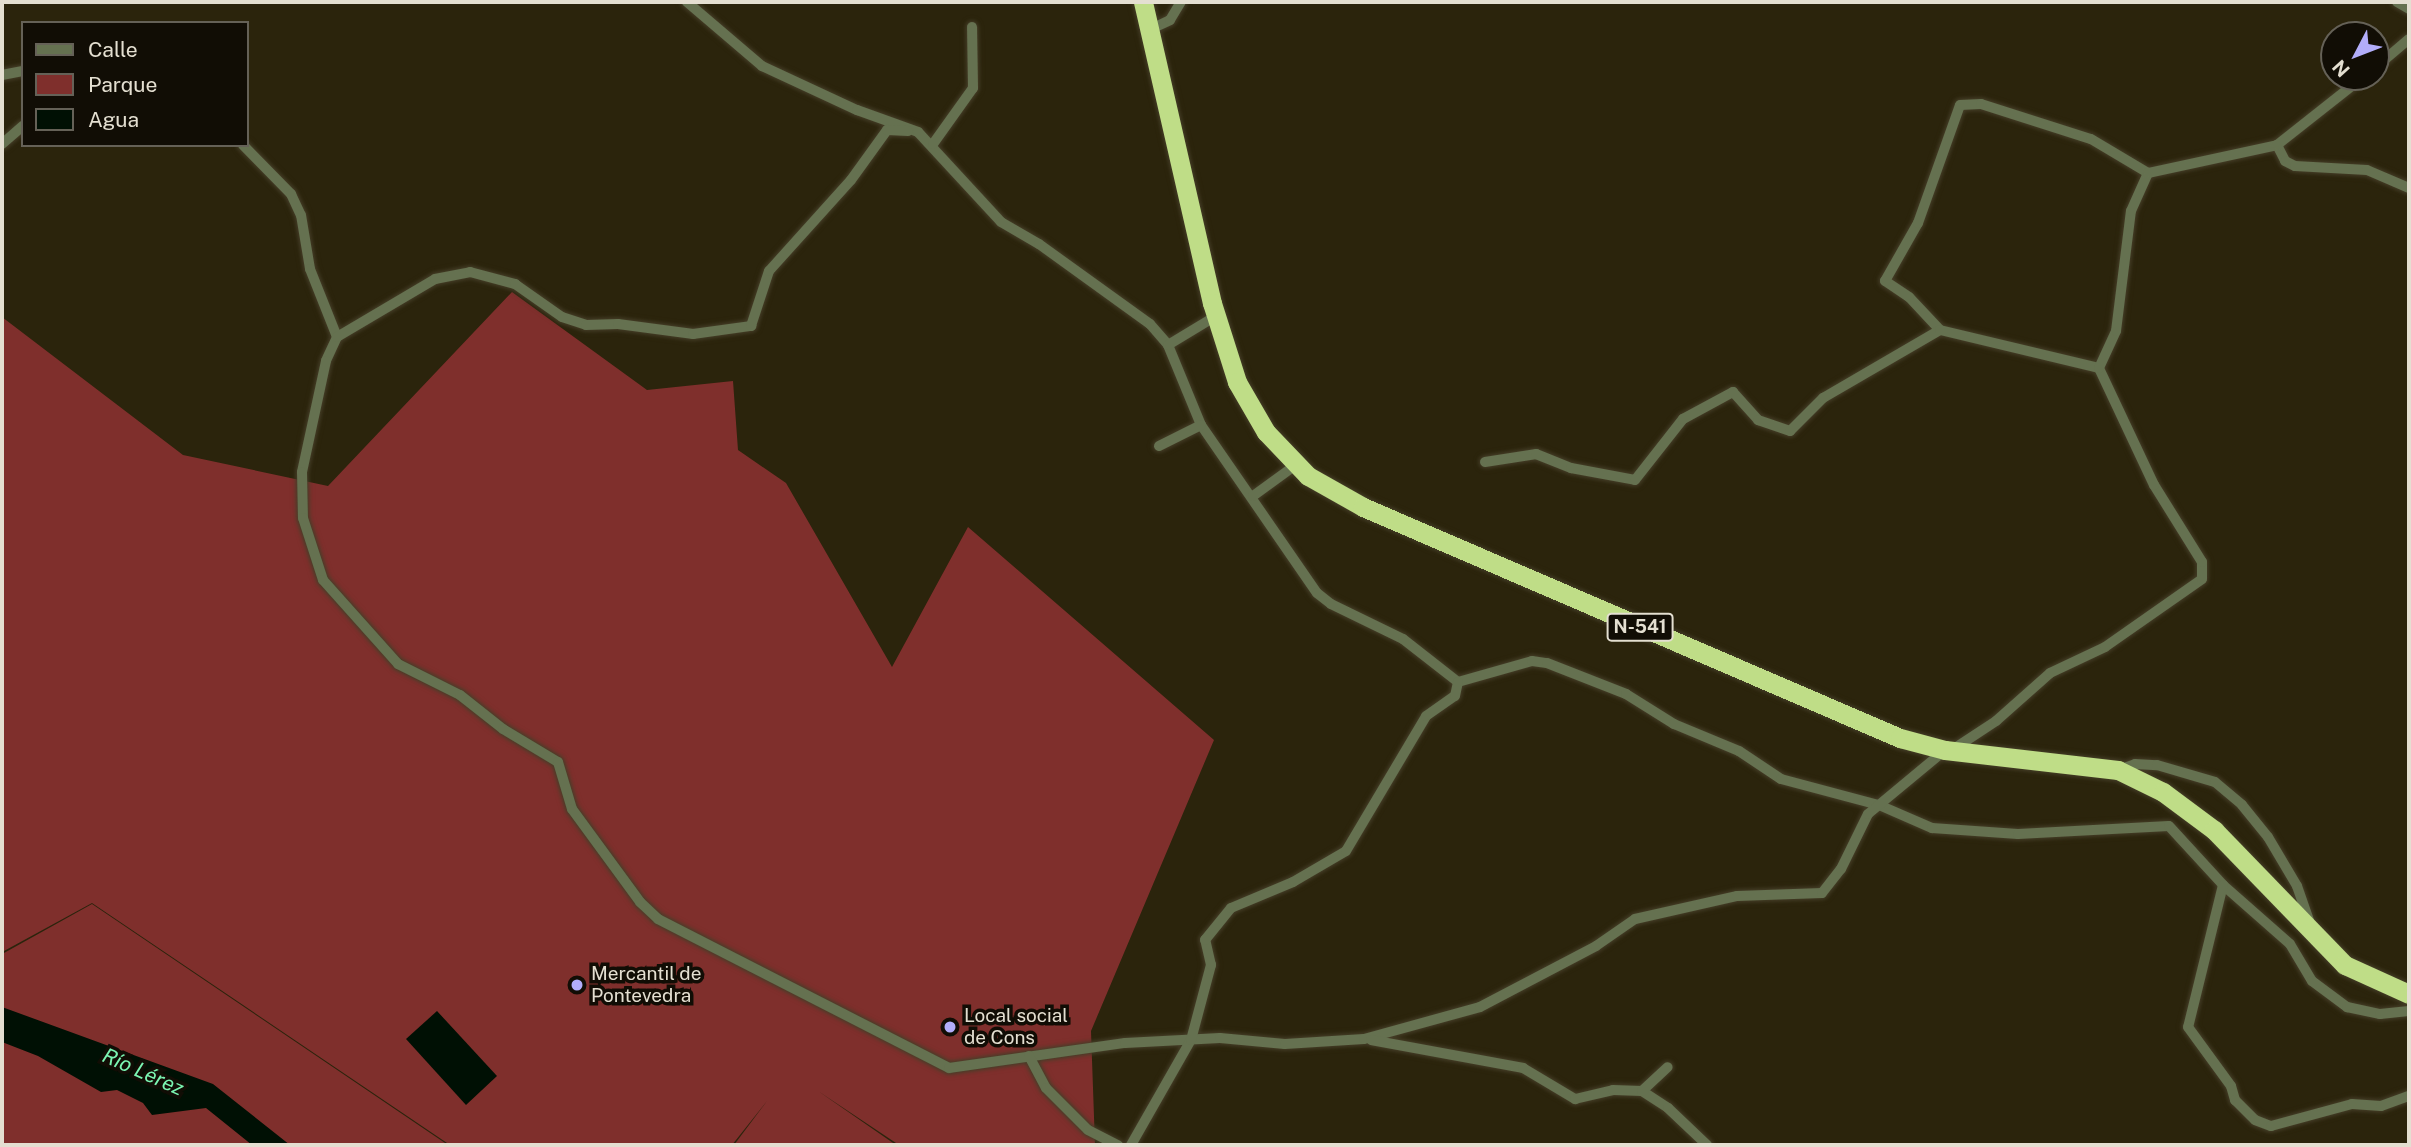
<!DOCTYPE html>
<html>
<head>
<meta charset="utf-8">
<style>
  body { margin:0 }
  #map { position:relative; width:2411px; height:1147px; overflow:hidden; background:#2b240c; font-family:"Public Sans",sans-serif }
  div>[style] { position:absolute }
  .green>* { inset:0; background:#7f2f2c }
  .water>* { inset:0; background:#001004 }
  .roads { filter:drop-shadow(0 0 2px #453e28) drop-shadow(0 0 2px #453e28) }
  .street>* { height:10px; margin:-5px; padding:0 5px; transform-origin:5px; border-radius:5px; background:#657150 }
  .highway>* { height:19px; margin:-9.5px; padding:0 9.5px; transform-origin:9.5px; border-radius:9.5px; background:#bfdd87 }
  .dots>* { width:19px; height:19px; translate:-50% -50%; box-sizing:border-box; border:4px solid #110d05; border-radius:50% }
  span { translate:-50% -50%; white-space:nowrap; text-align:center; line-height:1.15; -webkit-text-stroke:7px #110d05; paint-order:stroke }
  .shield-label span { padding:2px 5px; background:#110d05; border:2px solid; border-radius:5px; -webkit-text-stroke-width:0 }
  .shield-label { font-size:18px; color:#e4dfd1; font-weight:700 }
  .poi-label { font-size:19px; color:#e4dfd1 }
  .left { translate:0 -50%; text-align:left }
  .water-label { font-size:21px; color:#7bf5b2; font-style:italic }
  .frame { position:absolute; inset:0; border:4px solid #e4dfd1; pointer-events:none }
  .legend { position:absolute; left:21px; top:21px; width:228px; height:126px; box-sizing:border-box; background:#110d05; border:2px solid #656157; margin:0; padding:9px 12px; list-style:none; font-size:21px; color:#e4dfd1 }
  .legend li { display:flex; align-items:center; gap:14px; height:35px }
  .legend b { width:35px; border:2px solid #656157 }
  .north { position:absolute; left:2320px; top:21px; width:70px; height:70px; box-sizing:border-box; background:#110d05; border:2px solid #656157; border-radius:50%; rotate:228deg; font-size:19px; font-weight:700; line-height:28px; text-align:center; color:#e4dfd1 }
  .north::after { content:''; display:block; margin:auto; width:24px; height:32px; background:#b2adfa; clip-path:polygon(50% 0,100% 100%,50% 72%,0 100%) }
</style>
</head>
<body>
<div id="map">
  <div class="green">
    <div style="clip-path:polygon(512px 292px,647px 390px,733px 381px,738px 450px,786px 483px,892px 667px,968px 527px,1214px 740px,1091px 1031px,1095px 1145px,899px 1145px,818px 1091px,896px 1145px,734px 1145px,767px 1101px,732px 1145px,450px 1145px,92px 903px,4px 951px,2px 317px,183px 455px,328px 486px)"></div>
    <div style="clip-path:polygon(92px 904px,448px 1145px,2px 1145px,2px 950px,4px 953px)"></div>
  </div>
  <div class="water">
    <div style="clip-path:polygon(2px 1007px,213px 1084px,290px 1145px,252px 1145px,206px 1108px,152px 1115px,143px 1103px,117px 1090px,101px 1092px,38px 1056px,2px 1042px)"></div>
    <div style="clip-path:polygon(437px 1011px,497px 1076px,466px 1105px,406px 1039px)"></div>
  </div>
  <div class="roads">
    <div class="street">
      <div style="left:687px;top:2px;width:99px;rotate:40.5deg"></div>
      <div style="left:762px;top:66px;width:105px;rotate:24.9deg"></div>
      <div style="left:857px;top:110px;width:65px;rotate:19.8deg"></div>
      <div style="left:918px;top:132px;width:122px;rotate:47.3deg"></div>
      <div style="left:1001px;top:222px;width:44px;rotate:30.1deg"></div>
      <div style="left:1039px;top:244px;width:137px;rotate:35.8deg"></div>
      <div style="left:1150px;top:324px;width:28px;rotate:49deg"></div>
      <div style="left:1168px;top:345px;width:87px;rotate:67.6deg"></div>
      <div style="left:1201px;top:425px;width:204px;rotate:55.4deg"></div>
      <div style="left:1317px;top:593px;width:18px;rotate:38deg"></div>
      <div style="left:1331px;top:604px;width:80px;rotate:25.9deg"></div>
      <div style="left:1403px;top:639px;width:70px;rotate:38deg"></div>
      <div style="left:1458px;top:682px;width:77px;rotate:-15.8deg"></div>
      <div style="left:1532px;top:661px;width:15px;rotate:8deg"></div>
      <div style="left:1547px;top:663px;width:85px;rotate:21.4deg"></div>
      <div style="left:1626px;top:694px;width:57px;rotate:32deg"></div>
      <div style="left:1674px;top:724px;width:70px;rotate:22.6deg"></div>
      <div style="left:1739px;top:751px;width:50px;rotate:33.7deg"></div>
      <div style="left:1781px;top:779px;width:101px;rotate:14.9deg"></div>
      <div style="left:1879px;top:805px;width:58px;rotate:23.5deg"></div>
      <div style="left:1932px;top:828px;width:86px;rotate:4deg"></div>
      <div style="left:2018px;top:834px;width:151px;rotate:-3deg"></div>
      <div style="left:2169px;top:826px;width:80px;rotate:47.5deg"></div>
      <div style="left:2223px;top:885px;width:89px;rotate:41.4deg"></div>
      <div style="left:2290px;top:944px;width:43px;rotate:59.3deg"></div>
      <div style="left:2312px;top:981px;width:44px;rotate:36.6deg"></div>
      <div style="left:2347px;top:1007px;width:34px;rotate:12deg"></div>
      <div style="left:2380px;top:1014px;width:29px;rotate:-6deg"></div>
      <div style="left:2397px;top:2px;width:14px;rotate:30deg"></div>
      <div style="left:1151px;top:29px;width:21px;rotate:-25deg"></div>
      <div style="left:1170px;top:20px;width:21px;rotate:-59deg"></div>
      <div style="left:2376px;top:67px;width:43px;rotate:-40.3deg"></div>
      <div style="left:2px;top:75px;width:21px;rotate:-11deg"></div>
      <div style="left:2px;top:144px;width:28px;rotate:-41deg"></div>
      <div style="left:933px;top:144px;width:69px;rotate:-54.5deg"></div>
      <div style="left:973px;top:88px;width:61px;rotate:-90.9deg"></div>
      <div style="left:243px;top:145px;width:69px;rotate:45.6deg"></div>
      <div style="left:291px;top:194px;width:23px;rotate:65deg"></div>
      <div style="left:301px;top:215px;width:55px;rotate:80.5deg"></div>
      <div style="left:310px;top:269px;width:73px;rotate:68.3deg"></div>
      <div style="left:337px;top:337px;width:26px;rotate:115deg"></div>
      <div style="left:326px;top:361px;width:114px;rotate:102.2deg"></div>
      <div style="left:302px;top:472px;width:46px;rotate:88.8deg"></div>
      <div style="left:303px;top:518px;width:65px;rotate:72.1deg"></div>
      <div style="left:323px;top:580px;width:113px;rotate:48.2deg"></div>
      <div style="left:398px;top:664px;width:69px;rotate:26.6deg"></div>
      <div style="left:460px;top:695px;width:55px;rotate:38.3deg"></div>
      <div style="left:503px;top:729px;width:64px;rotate:31deg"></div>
      <div style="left:558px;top:762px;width:49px;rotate:73.4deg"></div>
      <div style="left:572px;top:809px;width:115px;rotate:53.8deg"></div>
      <div style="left:640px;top:902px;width:25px;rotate:43deg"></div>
      <div style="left:658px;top:919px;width:327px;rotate:27.1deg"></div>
      <div style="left:949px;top:1068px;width:178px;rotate:-8.1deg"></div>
      <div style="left:1125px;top:1043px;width:95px;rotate:-3deg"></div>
      <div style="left:1220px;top:1038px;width:65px;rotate:5.3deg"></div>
      <div style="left:1285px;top:1044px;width:79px;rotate:-3.6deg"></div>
      <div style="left:1364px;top:1039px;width:120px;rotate:-15.4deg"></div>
      <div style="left:1480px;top:1007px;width:131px;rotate:-27.7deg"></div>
      <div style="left:1596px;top:946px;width:47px;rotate:-34.7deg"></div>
      <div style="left:1635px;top:919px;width:105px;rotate:-12.7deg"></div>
      <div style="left:1737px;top:896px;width:85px;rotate:-2deg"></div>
      <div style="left:1822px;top:893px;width:31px;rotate:-52deg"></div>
      <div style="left:1841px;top:869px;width:61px;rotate:-63.9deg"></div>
      <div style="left:1868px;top:814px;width:100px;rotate:-39.7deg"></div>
      <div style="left:2277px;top:145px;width:18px;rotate:63deg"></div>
      <div style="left:2285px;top:161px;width:11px;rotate:27deg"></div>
      <div style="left:2295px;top:166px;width:72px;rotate:3.2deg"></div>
      <div style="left:2367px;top:170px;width:46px;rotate:23.2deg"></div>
      <div style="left:1940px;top:330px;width:45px;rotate:-133.2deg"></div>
      <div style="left:1909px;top:297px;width:29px;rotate:-146deg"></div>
      <div style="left:1885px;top:281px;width:67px;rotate:-60.4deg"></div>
      <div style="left:1918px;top:223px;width:125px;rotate:-70.4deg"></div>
      <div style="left:1960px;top:105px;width:21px;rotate:-3deg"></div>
      <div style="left:1981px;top:104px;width:115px;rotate:17.7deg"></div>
      <div style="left:2091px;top:139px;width:66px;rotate:30.8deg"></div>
      <div style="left:337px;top:337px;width:114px;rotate:-30.6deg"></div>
      <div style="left:435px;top:279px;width:36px;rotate:-11deg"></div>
      <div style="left:470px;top:272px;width:47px;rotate:14.9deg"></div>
      <div style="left:515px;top:284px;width:57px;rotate:35.1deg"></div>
      <div style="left:562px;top:317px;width:25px;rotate:18deg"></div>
      <div style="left:586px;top:325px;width:32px;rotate:-2deg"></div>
      <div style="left:618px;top:324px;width:76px;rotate:7.6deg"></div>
      <div style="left:693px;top:334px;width:59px;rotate:-7.9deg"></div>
      <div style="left:751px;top:326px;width:58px;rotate:-71.9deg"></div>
      <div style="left:769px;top:271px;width:122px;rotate:-48deg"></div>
      <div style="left:851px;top:180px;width:62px;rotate:-54.2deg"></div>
      <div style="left:887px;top:130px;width:21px;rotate:3deg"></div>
      <div style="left:1168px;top:345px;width:56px;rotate:-31.1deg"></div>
      <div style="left:1159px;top:446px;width:47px;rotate:-26.6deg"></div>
      <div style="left:1485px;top:462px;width:52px;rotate:-8.9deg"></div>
      <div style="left:1536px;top:454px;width:38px;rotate:22deg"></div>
      <div style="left:1571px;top:468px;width:65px;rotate:10.6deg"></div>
      <div style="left:1635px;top:480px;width:78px;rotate:-51.8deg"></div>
      <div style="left:1683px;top:419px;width:57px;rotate:-28.4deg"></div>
      <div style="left:1733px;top:392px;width:38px;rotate:48deg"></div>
      <div style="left:1758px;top:420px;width:34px;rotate:19deg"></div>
      <div style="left:1790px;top:431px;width:47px;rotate:-45deg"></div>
      <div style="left:1823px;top:398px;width:135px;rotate:-30.2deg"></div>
      <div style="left:1940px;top:330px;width:163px;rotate:13.4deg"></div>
      <div style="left:1253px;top:496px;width:54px;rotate:-36deg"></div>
      <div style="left:1952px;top:750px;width:53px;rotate:-33.4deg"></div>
      <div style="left:1996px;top:721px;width:72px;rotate:-41.6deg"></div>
      <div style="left:2050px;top:673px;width:61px;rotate:-25.3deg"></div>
      <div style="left:2105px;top:647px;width:118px;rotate:-35deg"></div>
      <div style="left:2202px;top:579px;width:17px;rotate:-90deg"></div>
      <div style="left:2202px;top:562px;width:91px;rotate:-121.9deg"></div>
      <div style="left:2154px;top:485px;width:129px;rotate:-115.2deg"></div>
      <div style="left:2099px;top:368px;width:41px;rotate:-65.3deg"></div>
      <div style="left:2116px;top:331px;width:121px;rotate:-82.9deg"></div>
      <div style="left:2131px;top:211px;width:42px;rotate:-65.9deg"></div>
      <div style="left:2148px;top:173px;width:132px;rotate:-12.2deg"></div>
      <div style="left:2277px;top:145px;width:110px;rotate:-38.3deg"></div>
      <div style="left:2118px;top:770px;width:18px;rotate:-19deg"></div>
      <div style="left:2135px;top:764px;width:22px;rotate:3deg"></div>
      <div style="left:2157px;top:765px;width:60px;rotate:16.3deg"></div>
      <div style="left:2215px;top:782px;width:35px;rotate:40deg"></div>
      <div style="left:2242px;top:805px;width:41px;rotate:50.9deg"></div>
      <div style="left:2268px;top:837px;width:57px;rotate:59.4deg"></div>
      <div style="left:2297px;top:886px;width:46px;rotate:70.8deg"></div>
      <div style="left:2223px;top:885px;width:146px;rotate:103.8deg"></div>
      <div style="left:2188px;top:1027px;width:73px;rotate:53.9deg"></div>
      <div style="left:2231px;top:1086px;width:15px;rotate:74deg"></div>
      <div style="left:2235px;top:1100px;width:28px;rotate:45deg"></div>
      <div style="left:2255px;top:1120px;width:17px;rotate:21deg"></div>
      <div style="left:2271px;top:1126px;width:84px;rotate:-15.2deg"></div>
      <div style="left:2352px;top:1104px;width:29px;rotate:4deg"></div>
      <div style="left:2381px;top:1106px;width:30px;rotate:-20deg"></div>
      <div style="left:1371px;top:1040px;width:155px;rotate:10.4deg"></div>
      <div style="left:1523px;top:1068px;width:61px;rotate:30.8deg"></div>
      <div style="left:1575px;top:1099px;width:39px;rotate:-13deg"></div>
      <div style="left:1613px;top:1090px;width:29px;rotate:2deg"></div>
      <div style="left:1642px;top:1091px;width:31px;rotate:33deg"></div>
      <div style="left:1668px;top:1108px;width:54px;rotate:43.5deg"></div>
      <div style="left:1029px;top:1056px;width:36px;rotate:62deg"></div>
      <div style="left:1046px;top:1088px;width:59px;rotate:45deg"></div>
      <div style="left:1088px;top:1130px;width:34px;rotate:27deg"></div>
      <div style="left:1642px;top:1091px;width:35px;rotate:-43deg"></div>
      <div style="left:1131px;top:1145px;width:121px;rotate:-60.3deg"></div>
      <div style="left:1191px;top:1040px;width:78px;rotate:-75.1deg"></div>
      <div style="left:1211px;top:965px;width:26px;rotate:-103deg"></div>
      <div style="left:1205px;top:940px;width:41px;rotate:-50.9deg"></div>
      <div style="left:1231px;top:908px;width:67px;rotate:-22.8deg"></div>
      <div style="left:1293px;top:882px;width:61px;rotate:-30.3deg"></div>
      <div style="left:1346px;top:851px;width:157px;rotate:-59.3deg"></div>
      <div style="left:1426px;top:716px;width:35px;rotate:-35deg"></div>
      <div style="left:1455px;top:696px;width:14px;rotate:-78deg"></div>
    </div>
    <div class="highway">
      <div style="left:1143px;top:2px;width:309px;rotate:77.1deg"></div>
      <div style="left:1212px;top:303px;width:83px;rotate:72.4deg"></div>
      <div style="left:1237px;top:382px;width:58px;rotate:59.9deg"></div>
      <div style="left:1266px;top:432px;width:61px;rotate:46.3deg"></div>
      <div style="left:1308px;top:476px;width:63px;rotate:29.4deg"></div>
      <div style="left:1363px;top:507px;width:585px;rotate:23.28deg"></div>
      <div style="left:1900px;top:738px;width:47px;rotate:14.9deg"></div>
      <div style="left:1945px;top:750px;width:174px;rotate:6.6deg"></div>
      <div style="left:2118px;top:770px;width:50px;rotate:26.1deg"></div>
      <div style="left:2163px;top:792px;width:64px;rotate:36.7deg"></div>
      <div style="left:2214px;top:830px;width:188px;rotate:45.9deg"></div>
      <div style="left:2345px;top:965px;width:70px;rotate:24.4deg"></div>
    </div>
  </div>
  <div class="dots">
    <div style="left:577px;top:985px;background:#b2adfa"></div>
    <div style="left:950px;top:1027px;background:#b2adfa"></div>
  </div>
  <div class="shield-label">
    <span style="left:1640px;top:627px">N-541</span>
  </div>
  <div class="poi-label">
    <span class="left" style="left:591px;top:985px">Mercantil de<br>Pontevedra</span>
    <span class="left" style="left:964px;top:1027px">Local social<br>de Cons</span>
  </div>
  <div class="water-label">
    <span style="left:143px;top:1072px;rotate:24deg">Río Lérez</span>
  </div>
  <div class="frame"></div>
  <ul class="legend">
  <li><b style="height:9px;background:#657150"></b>Calle</li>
  <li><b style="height:19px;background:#7f2f2c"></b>Parque</li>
  <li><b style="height:19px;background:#001004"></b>Agua</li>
  </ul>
  <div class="north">N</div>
</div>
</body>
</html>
